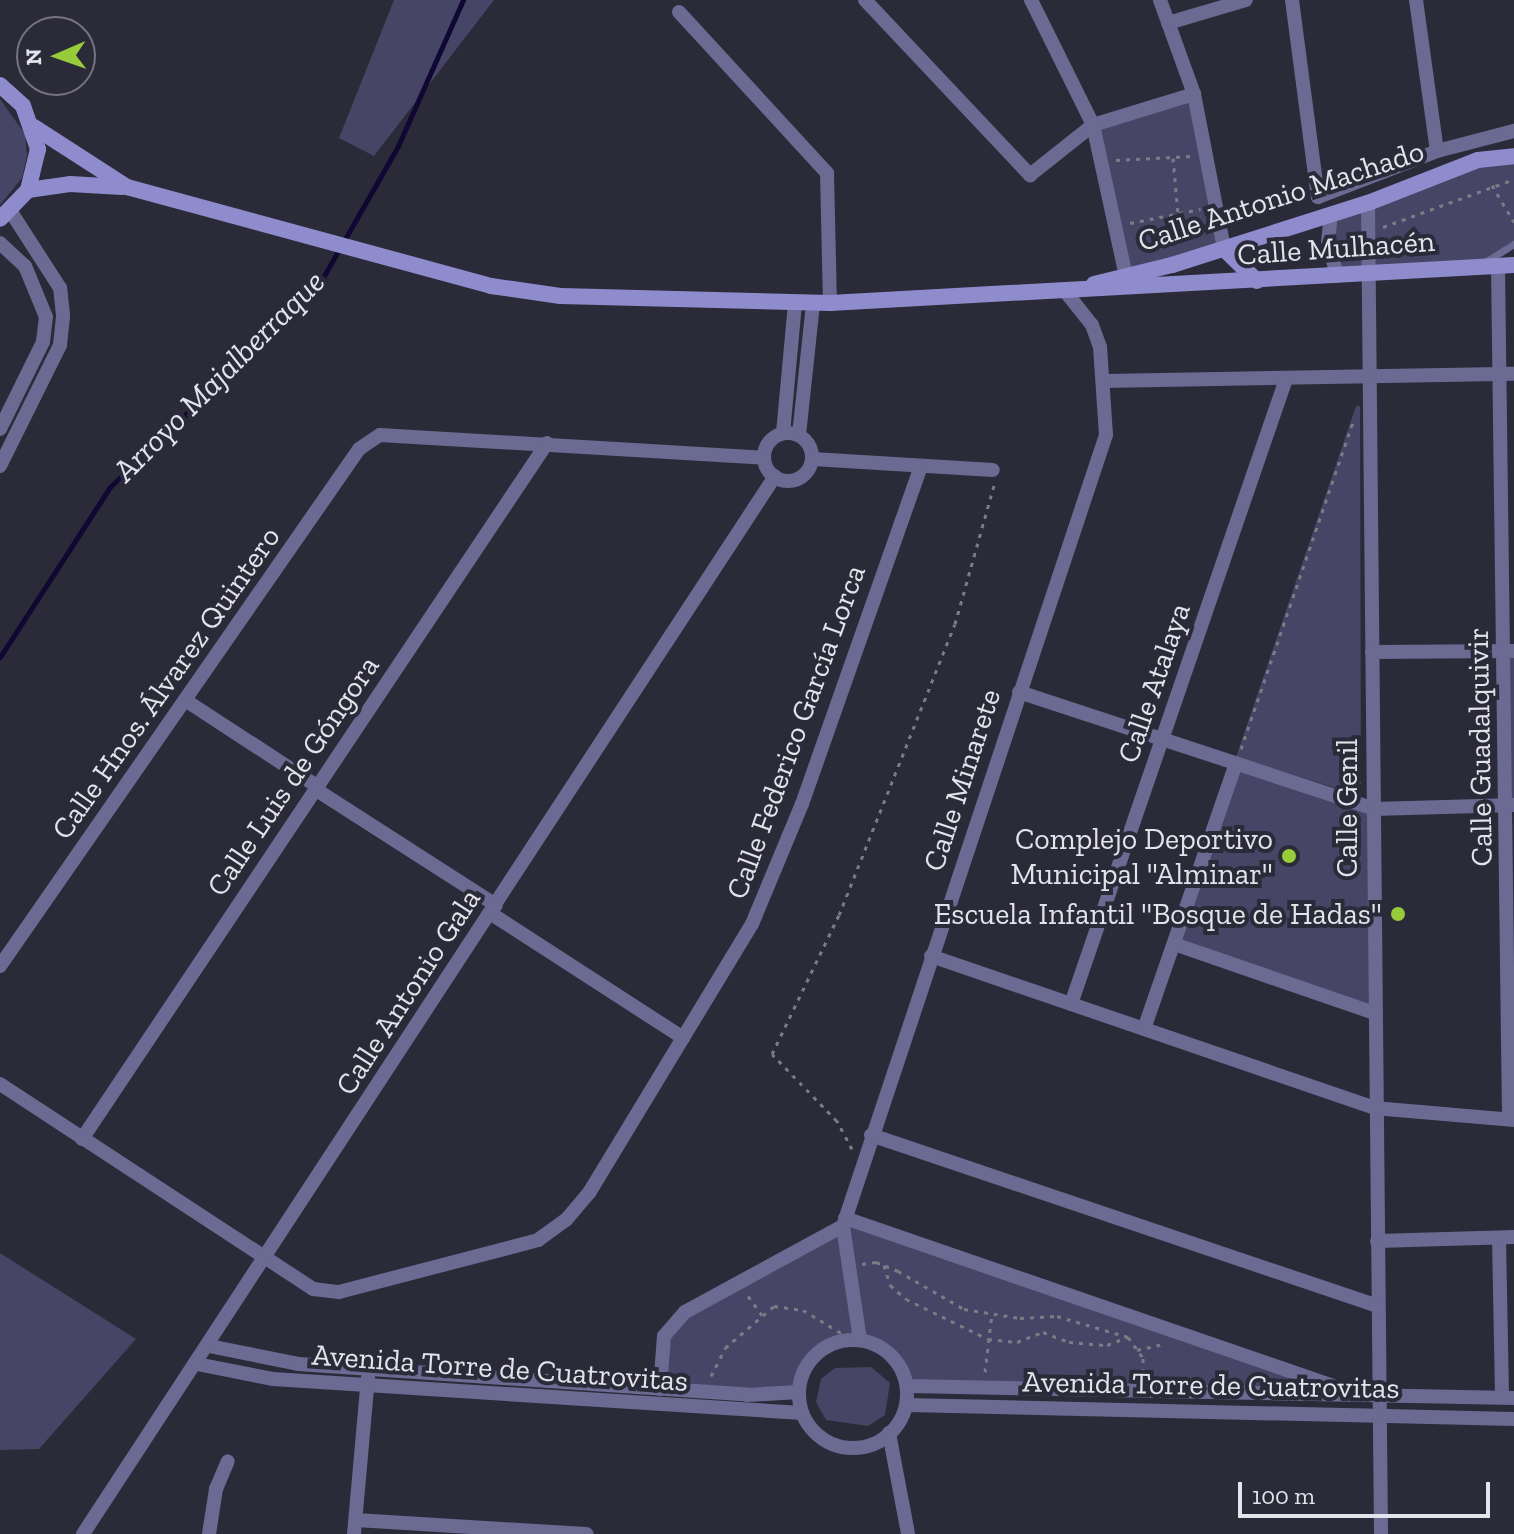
<!DOCTYPE html>
<html>
<head>
<meta charset="utf-8">
<style>
  body { margin:0 }
  #map { position:relative; width:1514px; height:1534px; overflow:hidden; background:#2b2a38; font-family:"Zilla Slab",serif }
  div>[style] { position:absolute }
  .green>* { inset:0; background:#464566 }
  .stream>* { height:5px; margin:-2.5px; padding:0 2.5px; transform-origin:2.5px; border-radius:2.5px; background:#100732 }
  .path>* { height:3px; margin-top:-1.5px; transform-origin:0; background:repeating-linear-gradient(90deg,#7b7b86 0 4px,transparent 0 10px) }
  .lane>* { height:7px; margin:-3.5px; padding:0 3.5px; transform-origin:3.5px; border-radius:3.5px; background:#6b6a92 }
  .street>* { height:14px; margin:-7px; padding:0 7px; transform-origin:7px; border-radius:7px; background:#6b6a92 }
  .street>.ring { margin:-7px; padding:0; box-sizing:content-box; background:none; border:14px solid #6b6a92; border-radius:50% }
  .secondary>* { height:16px; margin:-8px; padding:0 8px; transform-origin:8px; border-radius:8px; background:#8e8ccd }
  .dots>* { width:22px; height:22px; translate:-50% -50%; box-sizing:border-box; border:4px solid #2b2a38; border-radius:50% }
  span { translate:-50% -50%; white-space:nowrap; text-align:center; line-height:1.15; -webkit-text-stroke:8px #2b2a38; paint-order:stroke }
  .street-label { font-size:30px; color:#e3e3ec }
  .poi-label { font-size:30px; color:#e3e3ec }
  .right { translate:-100% -50%; text-align:right }
  .water-label { font-size:32px; color:#e1e2f2; font-style:italic }
  .north { position:absolute; left:16px; top:16px; width:80px; height:80px; box-sizing:border-box; background:#2b2a38; border:2px solid #757480; border-radius:50%; rotate:268deg; font-size:22px; font-weight:700; line-height:32px; text-align:center; color:#e3e3ec }
  .north::after { content:''; display:block; margin:auto; width:28px; height:36px; background:#96cc3a; clip-path:polygon(50% 0,100% 100%,50% 72%,0 100%) }
  .scale { position:absolute; left:1238px; top:1482px; width:252px; height:36px; box-sizing:border-box; border:4px solid #e3e3ec; border-top:0; padding-left:10px; font-size:24px; line-height:28px; white-space:nowrap; color:#e3e3ec; -webkit-text-stroke:6px #2b2a38; paint-order:stroke }
</style>
</head>
<body>
<div id="map">
  <div class="green">
    <div style="clip-path:polygon(394px 0,494px 0,374px 156px,339px 138px)"></div>
    <div style="clip-path:polygon(1194px 94px,1224px 249px,1126px 276px,1093px 125px)"></div>
    <div style="clip-path:polygon(0 99px,25px 134px,27px 156px,22px 178px,0 205px)"></div>
    <div style="clip-path:polygon(1514px 156px,1514px 244px,1476px 267px,1337px 276px,1331px 214px)"></div>
    <div style="clip-path:polygon(1356px 406px,1360px 406px,1361px 796px,1236px 757px)"></div>
    <div style="clip-path:polygon(1504px 651px,1514px 651px,1514px 805px,1507px 805px)"></div>
    <div style="clip-path:polygon(1236px 764px,1374px 809px,1374px 1013px,1174px 944px)"></div>
    <div style="clip-path:polygon(845px 1218px,1354px 1393px,908px 1386px,896px 1360px,860px 1340px,833px 1344px,818px 1353px,799px 1392px,660px 1389px,664px 1336px,685px 1312px)"></div>
    <div style="clip-path:polygon(0 1253px,136px 1339px,39px 1449px,0 1450px)"></div>
    <div style="clip-path:polygon(871px 1367px,890px 1383px,885px 1415px,868px 1426px,826px 1420px,816px 1402px,821px 1379px,835px 1368px)"></div>
  </div>
  <div class="stream">
    <div style="left:0;top:657px;width:202px;rotate:-57.1deg"></div>
    <div style="left:110px;top:487px;width:287px;rotate:-43.9deg"></div>
    <div style="left:317px;top:288px;width:163px;rotate:-60.3deg"></div>
    <div style="left:398px;top:146px;width:160px;rotate:-66deg"></div>
  </div>
  <div class="path">
    <div style="left:1173px;top:158px;width:56px;rotate:84.9deg"></div>
    <div style="left:1116px;top:160px;width:76px;rotate:-3deg"></div>
    <div style="left:1492px;top:185px;width:43px;rotate:59.3deg"></div>
    <div style="left:1130px;top:223px;width:72px;rotate:-11.2deg"></div>
    <div style="left:1383px;top:227px;width:140px;rotate:-20.1deg"></div>
    <div style="left:1241px;top:749px;width:349px;rotate:-71.1deg"></div>
    <div style="left:852px;top:1149px;width:32px;rotate:-118deg"></div>
    <div style="left:837px;top:1121px;width:93px;rotate:-134.1deg"></div>
    <div style="left:772px;top:1054px;width:154px;rotate:-64.3deg"></div>
    <div style="left:839px;top:915px;width:313px;rotate:-68.3deg"></div>
    <div style="left:955px;top:624px;width:144px;rotate:-74.3deg"></div>
    <div style="left:862px;top:1264px;width:14px;rotate:-8deg"></div>
    <div style="left:876px;top:1262px;width:24px;rotate:22deg"></div>
    <div style="left:898px;top:1271px;width:76px;rotate:29.9deg"></div>
    <div style="left:964px;top:1309px;width:57px;rotate:9.1deg"></div>
    <div style="left:1020px;top:1318px;width:37px;rotate:-3deg"></div>
    <div style="left:1057px;top:1316px;width:74px;rotate:16.5deg"></div>
    <div style="left:1128px;top:1337px;width:26px;rotate:54deg"></div>
    <div style="left:1143px;top:1358px;width:16px;rotate:90deg"></div>
    <div style="left:884px;top:1265px;width:21px;rotate:73deg"></div>
    <div style="left:890px;top:1285px;width:21px;rotate:41deg"></div>
    <div style="left:906px;top:1299px;width:91px;rotate:26deg"></div>
    <div style="left:988px;top:1339px;width:29px;rotate:6deg"></div>
    <div style="left:1017px;top:1342px;width:28px;rotate:-21deg"></div>
    <div style="left:1043px;top:1332px;width:28px;rotate:21deg"></div>
    <div style="left:1069px;top:1342px;width:38px;rotate:5deg"></div>
    <div style="left:1107px;top:1345px;width:22px;rotate:-21deg"></div>
    <div style="left:748px;top:1296px;width:24px;rotate:54deg"></div>
    <div style="left:1137px;top:1350px;width:28px;rotate:-13deg"></div>
    <div style="left:985px;top:1372px;width:59px;rotate:-83.2deg"></div>
    <div style="left:711px;top:1376px;width:31px;rotate:-63deg"></div>
    <div style="left:725px;top:1348px;width:65px;rotate:-40.6deg"></div>
    <div style="left:774px;top:1306px;width:29px;rotate:8deg"></div>
    <div style="left:803px;top:1310px;width:47px;rotate:31deg"></div>
  </div>
  <div class="lane">
    <div style="left:1485px;top:262px;width:34px;rotate:-32deg"></div>
  </div>
  <div class="street">
    <div style="left:865px;top:0;width:241px;rotate:46.7deg"></div>
    <div style="left:1030px;top:175px;width:80px;rotate:-38.4deg"></div>
    <div style="left:1093px;top:125px;width:106px;rotate:-17.1deg"></div>
    <div style="left:1031px;top:0;width:140px;rotate:63.6deg"></div>
    <div style="left:1093px;top:125px;width:155px;rotate:77.7deg"></div>
    <div style="left:1160px;top:0;width:100px;rotate:70.1deg"></div>
    <div style="left:1194px;top:94px;width:158px;rotate:79deg"></div>
    <div style="left:1292px;top:0;width:199px;rotate:82.5deg"></div>
    <div style="left:1318px;top:197px;width:128px;rotate:-21.1deg"></div>
    <div style="left:1437px;top:151px;width:80px;rotate:-14.6deg"></div>
    <div style="left:1416px;top:0;width:152px;rotate:82.1deg"></div>
    <div style="left:679px;top:12px;width:219px;rotate:47.4deg"></div>
    <div style="left:827px;top:173px;width:130px;rotate:88.7deg"></div>
    <div style="left:1168px;top:23px;width:81px;rotate:-16.4deg"></div>
    <div style="left:1368px;top:203px;width:1331px;rotate:89.44deg"></div>
    <div style="left:1331px;top:214px;width:28px;rotate:96deg"></div>
    <div style="left:1328px;top:242px;width:35px;rotate:75deg"></div>
    <div style="left:0;top:243px;width:34px;rotate:43deg"></div>
    <div style="left:25px;top:266px;width:55px;rotate:67.6deg"></div>
    <div style="left:46px;top:317px;width:25px;rotate:97deg"></div>
    <div style="left:43px;top:342px;width:97px;rotate:116.3deg"></div>
    <div style="left:1498px;top:266px;width:853px;rotate:89.26deg"></div>
    <div style="left:1105px;top:381px;width:409px;rotate:-1deg"></div>
    <div style="left:783px;top:433px;width:131px;rotate:-84.7deg"></div>
    <div class="ring" style="left:764px;top:433px;width:34px;height:34px"></div>
    <div style="left:799px;top:435px;width:133px;rotate:-83.9deg"></div>
    <div style="left:813px;top:459px;width:180px;rotate:3.5deg"></div>
    <div style="left:0;top:466px;width:135px;rotate:-63.6deg"></div>
    <div style="left:60px;top:345px;width:30px;rotate:-84deg"></div>
    <div style="left:63px;top:315px;width:27px;rotate:-96deg"></div>
    <div style="left:60px;top:288px;width:90px;rotate:-122.8deg"></div>
    <div style="left:1372px;top:652px;width:142px;rotate:-0.4deg"></div>
    <div style="left:1019px;top:692px;width:374px;rotate:18.2deg"></div>
    <div style="left:1374px;top:809px;width:140px;rotate:-1.6deg"></div>
    <div style="left:185px;top:700px;width:158px;rotate:33.1deg"></div>
    <div style="left:315px;top:789px;width:215px;rotate:32.7deg"></div>
    <div style="left:490px;top:913px;width:230px;rotate:32.9deg"></div>
    <div style="left:1174px;top:944px;width:212px;rotate:19deg"></div>
    <div style="left:931px;top:956px;width:468px;rotate:18.9deg"></div>
    <div style="left:1374px;top:1108px;width:141px;rotate:4.9deg"></div>
    <div style="left:0;top:966px;width:629px;rotate:-55.22deg"></div>
    <div style="left:359px;top:449px;width:25px;rotate:-34deg"></div>
    <div style="left:380px;top:435px;width:385px;rotate:3.4deg"></div>
    <div style="left:1071px;top:1004px;width:661px;rotate:-71.02deg"></div>
    <div style="left:1144px;top:1029px;width:281px;rotate:-70.9deg"></div>
    <div style="left:0;top:1084px;width:374px;rotate:33.2deg"></div>
    <div style="left:313px;top:1289px;width:26px;rotate:7deg"></div>
    <div style="left:339px;top:1292px;width:206px;rotate:-14.6deg"></div>
    <div style="left:538px;top:1240px;width:34px;rotate:-36deg"></div>
    <div style="left:566px;top:1220px;width:35px;rotate:-50deg"></div>
    <div style="left:589px;top:1193px;width:315px;rotate:-58.8deg"></div>
    <div style="left:752px;top:924px;width:130px;rotate:-67.4deg"></div>
    <div style="left:802px;top:804px;width:358px;rotate:-70.6deg"></div>
    <div style="left:871px;top:1135px;width:535px;rotate:18.64deg"></div>
    <div style="left:82px;top:1139px;width:837px;rotate:-56.25deg"></div>
    <div style="left:845px;top:1218px;width:526px;rotate:18.99deg"></div>
    <div style="left:1499px;top:1238px;width:159px;rotate:88.9deg"></div>
    <div style="left:1377px;top:1241px;width:137px;rotate:-1.7deg"></div>
    <div class="ring" style="left:799px;top:1340px;width:94px;height:94px"></div>
    <div style="left:860px;top:1340px;width:115px;rotate:-98.5deg"></div>
    <div style="left:843px;top:1226px;width:834px;rotate:-71.61deg"></div>
    <div style="left:1106px;top:435px;width:88px;rotate:-93.9deg"></div>
    <div style="left:1100px;top:347px;width:23px;rotate:-110deg"></div>
    <div style="left:1092px;top:325px;width:43px;rotate:-128.5deg"></div>
    <div style="left:209px;top:1346px;width:91px;rotate:11.4deg"></div>
    <div style="left:298px;top:1364px;width:450px;rotate:3.9deg"></div>
    <div style="left:747px;top:1395px;width:52px;rotate:-3.3deg"></div>
    <div style="left:197px;top:1364px;width:77px;rotate:11.2deg"></div>
    <div style="left:273px;top:1379px;width:530px;rotate:3.68deg"></div>
    <div style="left:908px;top:1386px;width:606px;rotate:1.13deg"></div>
    <div style="left:660px;top:1389px;width:53px;rotate:-85.7deg"></div>
    <div style="left:664px;top:1336px;width:32px;rotate:-49deg"></div>
    <div style="left:685px;top:1312px;width:180px;rotate:-28.6deg"></div>
    <div style="left:908px;top:1405px;width:606px;rotate:1.32deg"></div>
    <div style="left:889px;top:1433px;width:103px;rotate:79.3deg"></div>
    <div style="left:356px;top:1520px;width:231px;rotate:3.5deg"></div>
    <div style="left:83px;top:1534px;width:1264px;rotate:-56.81deg"></div>
    <div style="left:209px;top:1534px;width:46px;rotate:-81.2deg"></div>
    <div style="left:216px;top:1489px;width:30px;rotate:-67deg"></div>
    <div style="left:354px;top:1534px;width:158px;rotate:-84.9deg"></div>
  </div>
  <div class="secondary">
    <div style="left:0;top:85px;width:31px;rotate:42deg"></div>
    <div style="left:23px;top:106px;width:46px;rotate:70.8deg"></div>
    <div style="left:38px;top:149px;width:42px;rotate:103.7deg"></div>
    <div style="left:28px;top:190px;width:40px;rotate:134deg"></div>
    <div style="left:34px;top:127px;width:111px;rotate:32.8deg"></div>
    <div style="left:127px;top:187px;width:377px;rotate:15.2deg"></div>
    <div style="left:491px;top:286px;width:70px;rotate:8.2deg"></div>
    <div style="left:560px;top:296px;width:270px;rotate:1.5deg"></div>
    <div style="left:830px;top:303px;width:685px;rotate:-3.18deg"></div>
    <div style="left:28px;top:190px;width:42px;rotate:-8.1deg"></div>
    <div style="left:70px;top:184px;width:52px;rotate:3.3deg"></div>
    <div style="left:1224px;top:249px;width:46px;rotate:44.1deg"></div>
    <div style="left:1094px;top:284px;width:80px;rotate:-13.7deg"></div>
    <div style="left:1172px;top:265px;width:206px;rotate:-17.6deg"></div>
    <div style="left:1368px;top:203px;width:118px;rotate:-21.4deg"></div>
    <div style="left:1478px;top:160px;width:36px;rotate:-6deg"></div>
  </div>
  <div class="dots">
    <div style="left:1289px;top:856px;background:#96cc3a"></div>
    <div style="left:1398px;top:914px;background:#96cc3a"></div>
  </div>
  <div class="street-label">
    <span style="left:1281px;top:196px;rotate:-18deg">Calle Antonio Machado</span>
    <span style="left:1336px;top:248px;rotate:-4deg">Calle Mulhacén</span>
    <span style="left:166px;top:683px;rotate:-55deg">Calle Hnos. Álvarez Quintero</span>
    <span style="left:1154px;top:683px;rotate:-71deg">Calle Atalaya</span>
    <span style="left:796px;top:732px;rotate:-70deg">Calle Federico García Lorca</span>
    <span style="left:1480px;top:747px;rotate:-91deg">Calle Guadalquivir</span>
    <span style="left:293px;top:776px;rotate:-56deg">Calle Luis de Góngora</span>
    <span style="left:962px;top:780px;rotate:-72deg">Calle Minarete</span>
    <span style="left:1347px;top:808px;rotate:-90deg">Calle Genil</span>
    <span style="left:408px;top:992px;rotate:-57deg">Calle Antonio Gala</span>
    <span style="left:500px;top:1368px;rotate:4deg">Avenida Torre de Cuatrovitas</span>
    <span style="left:1211px;top:1385px;rotate:1deg">Avenida Torre de Cuatrovitas</span>
  </div>
  <div class="poi-label">
    <span class="right" style="left:1273px;top:856px">Complejo Deportivo<br>Municipal "Alminar"</span>
    <span class="right" style="left:1382px;top:914px">Escuela Infantil "Bosque de Hadas"</span>
  </div>
  <div class="water-label">
    <span style="left:219px;top:376px;rotate:-45deg">Arroyo Majalberraque</span>
  </div>
  <div class="north">N</div>
  <div class="scale">100 m</div>
</div>
</body>
</html>
